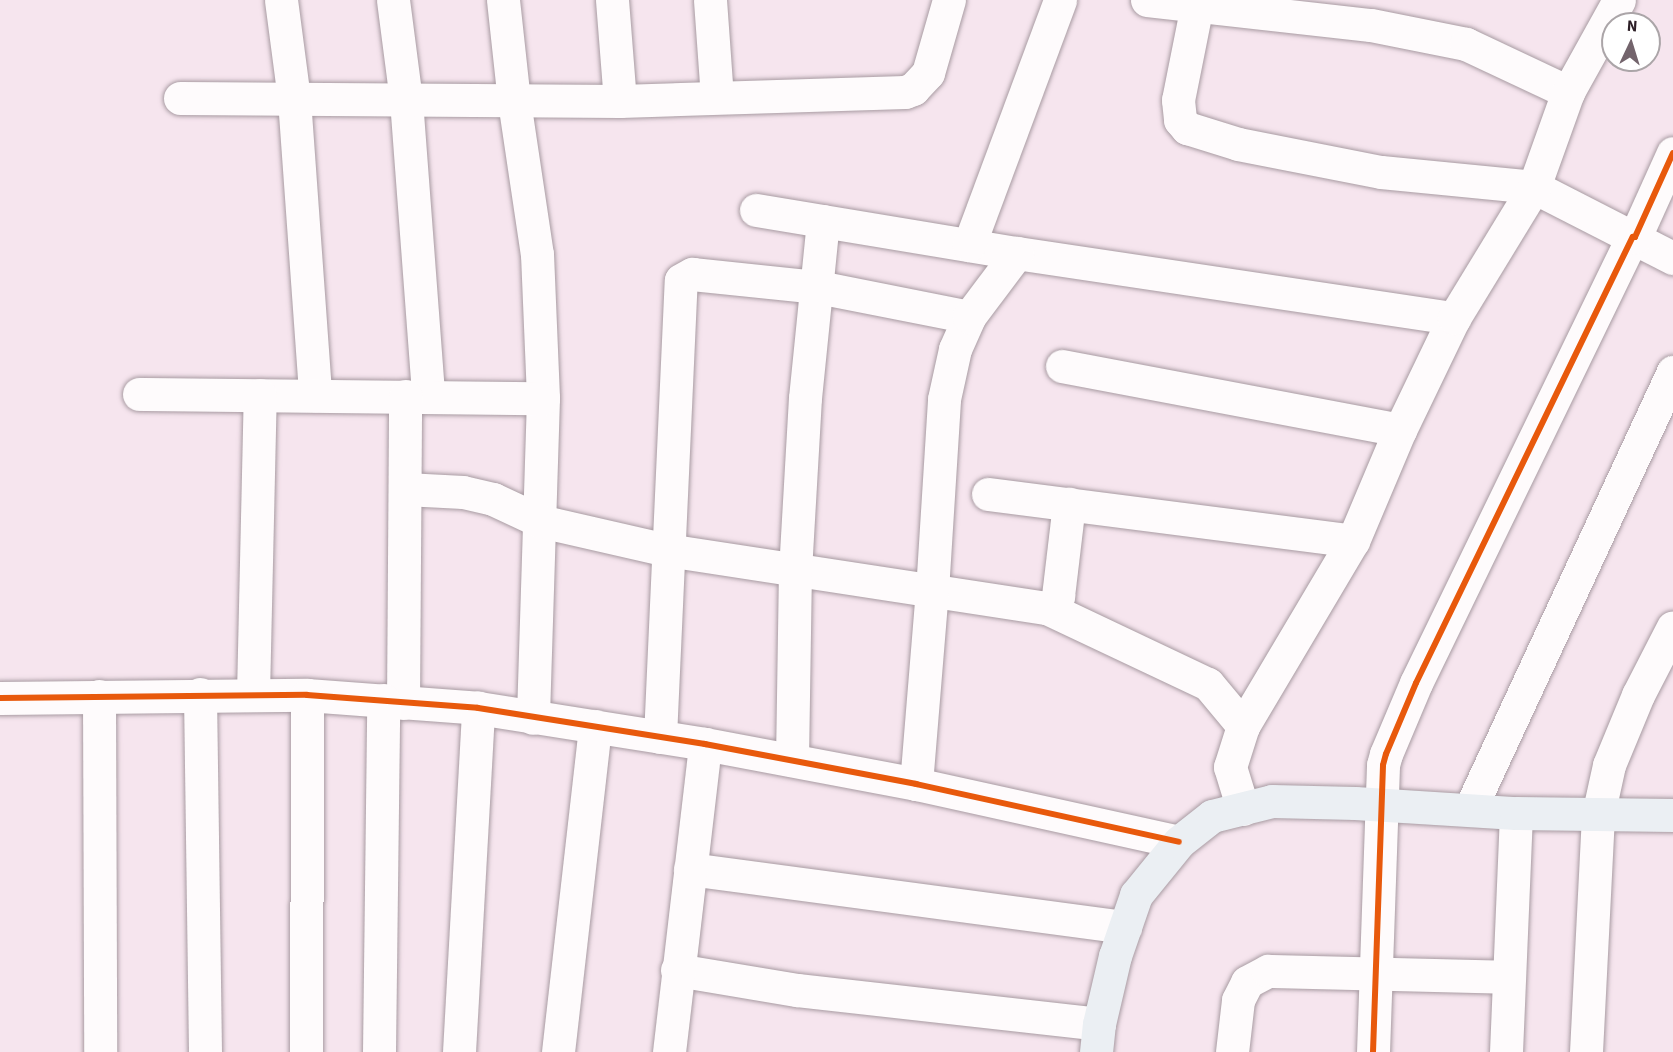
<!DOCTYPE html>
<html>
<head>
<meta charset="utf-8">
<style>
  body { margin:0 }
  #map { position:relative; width:1673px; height:1052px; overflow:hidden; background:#f6e5ee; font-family:"Source Sans 3",sans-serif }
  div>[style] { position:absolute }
  .roads { filter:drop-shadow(0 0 2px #a89ba2) drop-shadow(0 0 2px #a89ba2) }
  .minor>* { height:33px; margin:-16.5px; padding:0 16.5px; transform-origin:16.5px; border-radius:16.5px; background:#fefbfc }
  .major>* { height:33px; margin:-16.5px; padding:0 16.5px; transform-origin:16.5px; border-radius:16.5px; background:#ebeff3 }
  .cycleway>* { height:6px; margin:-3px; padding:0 3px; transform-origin:3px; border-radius:3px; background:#e8590c }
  span { translate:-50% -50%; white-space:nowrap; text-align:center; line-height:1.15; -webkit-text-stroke:6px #fff; paint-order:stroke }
  .north { position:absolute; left:1601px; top:12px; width:60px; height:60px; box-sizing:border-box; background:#fff; border:2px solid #aba5a8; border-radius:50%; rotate:4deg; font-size:16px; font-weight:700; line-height:24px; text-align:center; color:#2c1e26 }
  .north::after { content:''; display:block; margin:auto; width:21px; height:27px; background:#73646c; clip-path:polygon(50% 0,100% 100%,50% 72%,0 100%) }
</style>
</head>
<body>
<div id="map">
  <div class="roads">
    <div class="minor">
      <div style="left:281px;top:0;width:100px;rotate:82.5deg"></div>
      <div style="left:294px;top:99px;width:297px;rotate:85.9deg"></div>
      <div style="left:393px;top:0;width:101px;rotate:82.6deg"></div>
      <div style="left:406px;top:100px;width:297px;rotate:85.7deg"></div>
      <div style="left:503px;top:0;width:102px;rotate:83.8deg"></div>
      <div style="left:514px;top:101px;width:155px;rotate:81.5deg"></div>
      <div style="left:537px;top:254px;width:144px;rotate:87.6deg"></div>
      <div style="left:543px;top:398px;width:320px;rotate:91.8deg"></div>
      <div style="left:612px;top:0;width:101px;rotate:85.5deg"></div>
      <div style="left:710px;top:0;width:97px;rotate:85.9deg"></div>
      <div style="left:1147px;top:0;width:225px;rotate:6.4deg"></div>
      <div style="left:1371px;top:25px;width:97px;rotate:11.3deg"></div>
      <div style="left:1466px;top:44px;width:113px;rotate:25.2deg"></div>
      <div style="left:1198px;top:0;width:102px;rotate:101.3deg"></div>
      <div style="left:1178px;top:100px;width:20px;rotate:84deg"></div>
      <div style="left:1180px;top:120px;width:11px;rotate:49deg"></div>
      <div style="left:1187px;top:128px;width:53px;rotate:17.4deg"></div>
      <div style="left:1238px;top:144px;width:146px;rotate:11.1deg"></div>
      <div style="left:1381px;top:172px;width:154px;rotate:5.6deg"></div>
      <div style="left:1534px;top:187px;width:156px;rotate:27.1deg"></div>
      <div style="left:180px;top:98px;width:440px;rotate:0.4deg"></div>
      <div style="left:620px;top:101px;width:285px;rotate:-1.8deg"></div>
      <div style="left:905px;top:92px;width:9px;rotate:-21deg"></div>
      <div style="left:913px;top:89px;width:22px;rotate:-47deg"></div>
      <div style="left:928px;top:73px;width:76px;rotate:-74deg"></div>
      <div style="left:756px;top:210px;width:265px;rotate:9.4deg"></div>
      <div style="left:1017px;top:253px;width:442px;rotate:8.5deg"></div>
      <div style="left:969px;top:245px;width:261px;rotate:-69.6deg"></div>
      <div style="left:1062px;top:366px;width:344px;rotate:10.7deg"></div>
      <div style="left:139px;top:394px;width:404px;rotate:0.6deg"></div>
      <div style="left:405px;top:489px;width:58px;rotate:3deg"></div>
      <div style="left:463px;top:492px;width:31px;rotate:13deg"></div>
      <div style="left:493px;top:499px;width:52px;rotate:25.1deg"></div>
      <div style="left:540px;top:521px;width:130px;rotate:12.9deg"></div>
      <div style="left:667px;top:550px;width:384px;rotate:8.7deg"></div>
      <div style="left:1047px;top:608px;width:5px;rotate:-11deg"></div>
      <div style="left:1052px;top:607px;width:13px;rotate:-61deg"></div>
      <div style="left:1058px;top:596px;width:93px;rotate:-83.2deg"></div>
      <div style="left:988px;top:494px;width:368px;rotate:7.3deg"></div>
      <div style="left:1047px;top:608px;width:178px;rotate:25.3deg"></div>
      <div style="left:1208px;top:684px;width:55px;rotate:50.2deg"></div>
      <div style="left:200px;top:694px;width:358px;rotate:89.2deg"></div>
      <div style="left:253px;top:694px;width:299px;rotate:-88.7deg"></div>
      <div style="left:99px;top:696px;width:356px;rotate:89.8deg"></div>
      <div style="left:0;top:698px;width:307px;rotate:-0.6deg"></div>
      <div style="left:307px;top:695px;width:171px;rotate:4.3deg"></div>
      <div style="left:478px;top:708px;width:230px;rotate:9deg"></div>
      <div style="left:705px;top:744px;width:215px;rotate:10.7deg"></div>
      <div style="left:916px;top:784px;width:269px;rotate:12.4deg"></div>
      <div style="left:403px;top:703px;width:307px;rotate:-89.6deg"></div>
      <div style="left:660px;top:737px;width:457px;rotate:-87.4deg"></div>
      <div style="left:681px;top:280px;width:13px;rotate:-29deg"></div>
      <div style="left:692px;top:274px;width:127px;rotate:5.9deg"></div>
      <div style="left:818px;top:287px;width:154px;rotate:11.2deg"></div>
      <div style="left:792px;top:760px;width:189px;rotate:-89.1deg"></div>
      <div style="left:795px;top:571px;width:173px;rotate:-86.7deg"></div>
      <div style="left:805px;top:398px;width:178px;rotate:-84.2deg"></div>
      <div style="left:916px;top:784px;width:194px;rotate:-85.3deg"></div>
      <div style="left:932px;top:591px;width:192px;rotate:-86.4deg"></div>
      <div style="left:944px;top:399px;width:51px;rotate:-77.6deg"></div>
      <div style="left:955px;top:349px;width:35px;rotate:-66deg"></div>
      <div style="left:969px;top:317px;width:80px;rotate:-53.1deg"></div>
      <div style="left:1243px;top:809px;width:44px;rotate:-107.2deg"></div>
      <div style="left:1230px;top:767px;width:43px;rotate:-72.4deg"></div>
      <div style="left:1243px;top:726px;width:215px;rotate:-59.3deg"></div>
      <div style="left:1353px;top:541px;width:121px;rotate:-67.1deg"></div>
      <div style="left:1400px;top:430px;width:124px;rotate:-64.3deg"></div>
      <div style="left:1454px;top:318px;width:153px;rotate:-58.6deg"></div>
      <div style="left:1534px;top:187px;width:101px;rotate:-70.3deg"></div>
      <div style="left:1568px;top:92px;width:105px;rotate:-61deg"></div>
      <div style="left:1470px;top:809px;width:482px;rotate:-65.1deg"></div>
      <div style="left:690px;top:869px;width:439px;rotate:7.6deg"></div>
      <div style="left:677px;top:970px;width:122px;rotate:9.5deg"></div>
      <div style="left:797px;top:990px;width:304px;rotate:6.4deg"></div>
      <div style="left:306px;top:1052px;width:357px;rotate:-89.8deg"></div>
      <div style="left:379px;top:1052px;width:352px;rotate:-89.3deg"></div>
      <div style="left:459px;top:1052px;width:345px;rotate:-86.8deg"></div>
      <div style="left:558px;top:1052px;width:328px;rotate:-83.5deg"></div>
      <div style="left:669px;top:1052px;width:310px;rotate:-83.3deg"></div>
      <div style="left:1232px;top:1052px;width:52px;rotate:-83.4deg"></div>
      <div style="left:1238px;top:1000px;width:20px;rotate:-63deg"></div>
      <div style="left:1247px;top:982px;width:24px;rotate:-28deg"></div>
      <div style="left:1268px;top:971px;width:241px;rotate:1.4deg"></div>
      <div style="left:1373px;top:1052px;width:287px;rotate:-88deg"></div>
      <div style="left:1383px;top:765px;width:11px;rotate:-75deg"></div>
      <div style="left:1386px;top:754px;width:77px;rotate:-67.1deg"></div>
      <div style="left:1416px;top:683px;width:496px;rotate:-64.1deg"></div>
      <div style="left:1633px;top:237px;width:2px"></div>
      <div style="left:1635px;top:237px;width:92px;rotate:-65.7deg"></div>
      <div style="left:1506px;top:1052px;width:239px;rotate:-87.6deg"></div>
      <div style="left:1586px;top:1052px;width:237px;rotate:-87.1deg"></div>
      <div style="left:1598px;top:815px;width:51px;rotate:-77.6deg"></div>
      <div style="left:1609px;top:765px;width:76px;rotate:-67.5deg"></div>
      <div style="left:1638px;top:695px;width:76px;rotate:-62.8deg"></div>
    </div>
    <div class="major">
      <div style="left:1096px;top:1052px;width:28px;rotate:-84deg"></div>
      <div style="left:1099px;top:1024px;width:70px;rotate:-76.8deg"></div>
      <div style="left:1115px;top:956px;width:65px;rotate:-71deg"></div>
      <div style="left:1136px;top:895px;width:68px;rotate:-50.9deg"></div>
      <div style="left:1179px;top:842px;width:42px;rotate:-38.2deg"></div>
      <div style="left:1212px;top:816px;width:62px;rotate:-14deg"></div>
      <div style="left:1272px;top:801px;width:83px;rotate:1.4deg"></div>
      <div style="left:1355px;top:803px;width:161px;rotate:3.6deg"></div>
      <div style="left:1516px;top:813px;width:157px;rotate:0.7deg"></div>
    </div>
  </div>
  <div class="cycleway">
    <div style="left:0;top:698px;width:307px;rotate:-0.6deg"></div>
    <div style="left:307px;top:695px;width:171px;rotate:4.3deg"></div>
    <div style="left:478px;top:708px;width:230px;rotate:9deg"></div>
    <div style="left:705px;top:744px;width:215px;rotate:10.7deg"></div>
    <div style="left:916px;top:784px;width:269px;rotate:12.4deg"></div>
    <div style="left:1373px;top:1052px;width:287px;rotate:-88deg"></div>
    <div style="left:1383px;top:765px;width:11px;rotate:-75deg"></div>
    <div style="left:1386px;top:754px;width:77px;rotate:-67.1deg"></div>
    <div style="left:1416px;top:683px;width:496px;rotate:-64.1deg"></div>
    <div style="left:1633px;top:237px;width:2px"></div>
    <div style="left:1635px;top:237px;width:92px;rotate:-65.7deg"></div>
  </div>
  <div class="north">N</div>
</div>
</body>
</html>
